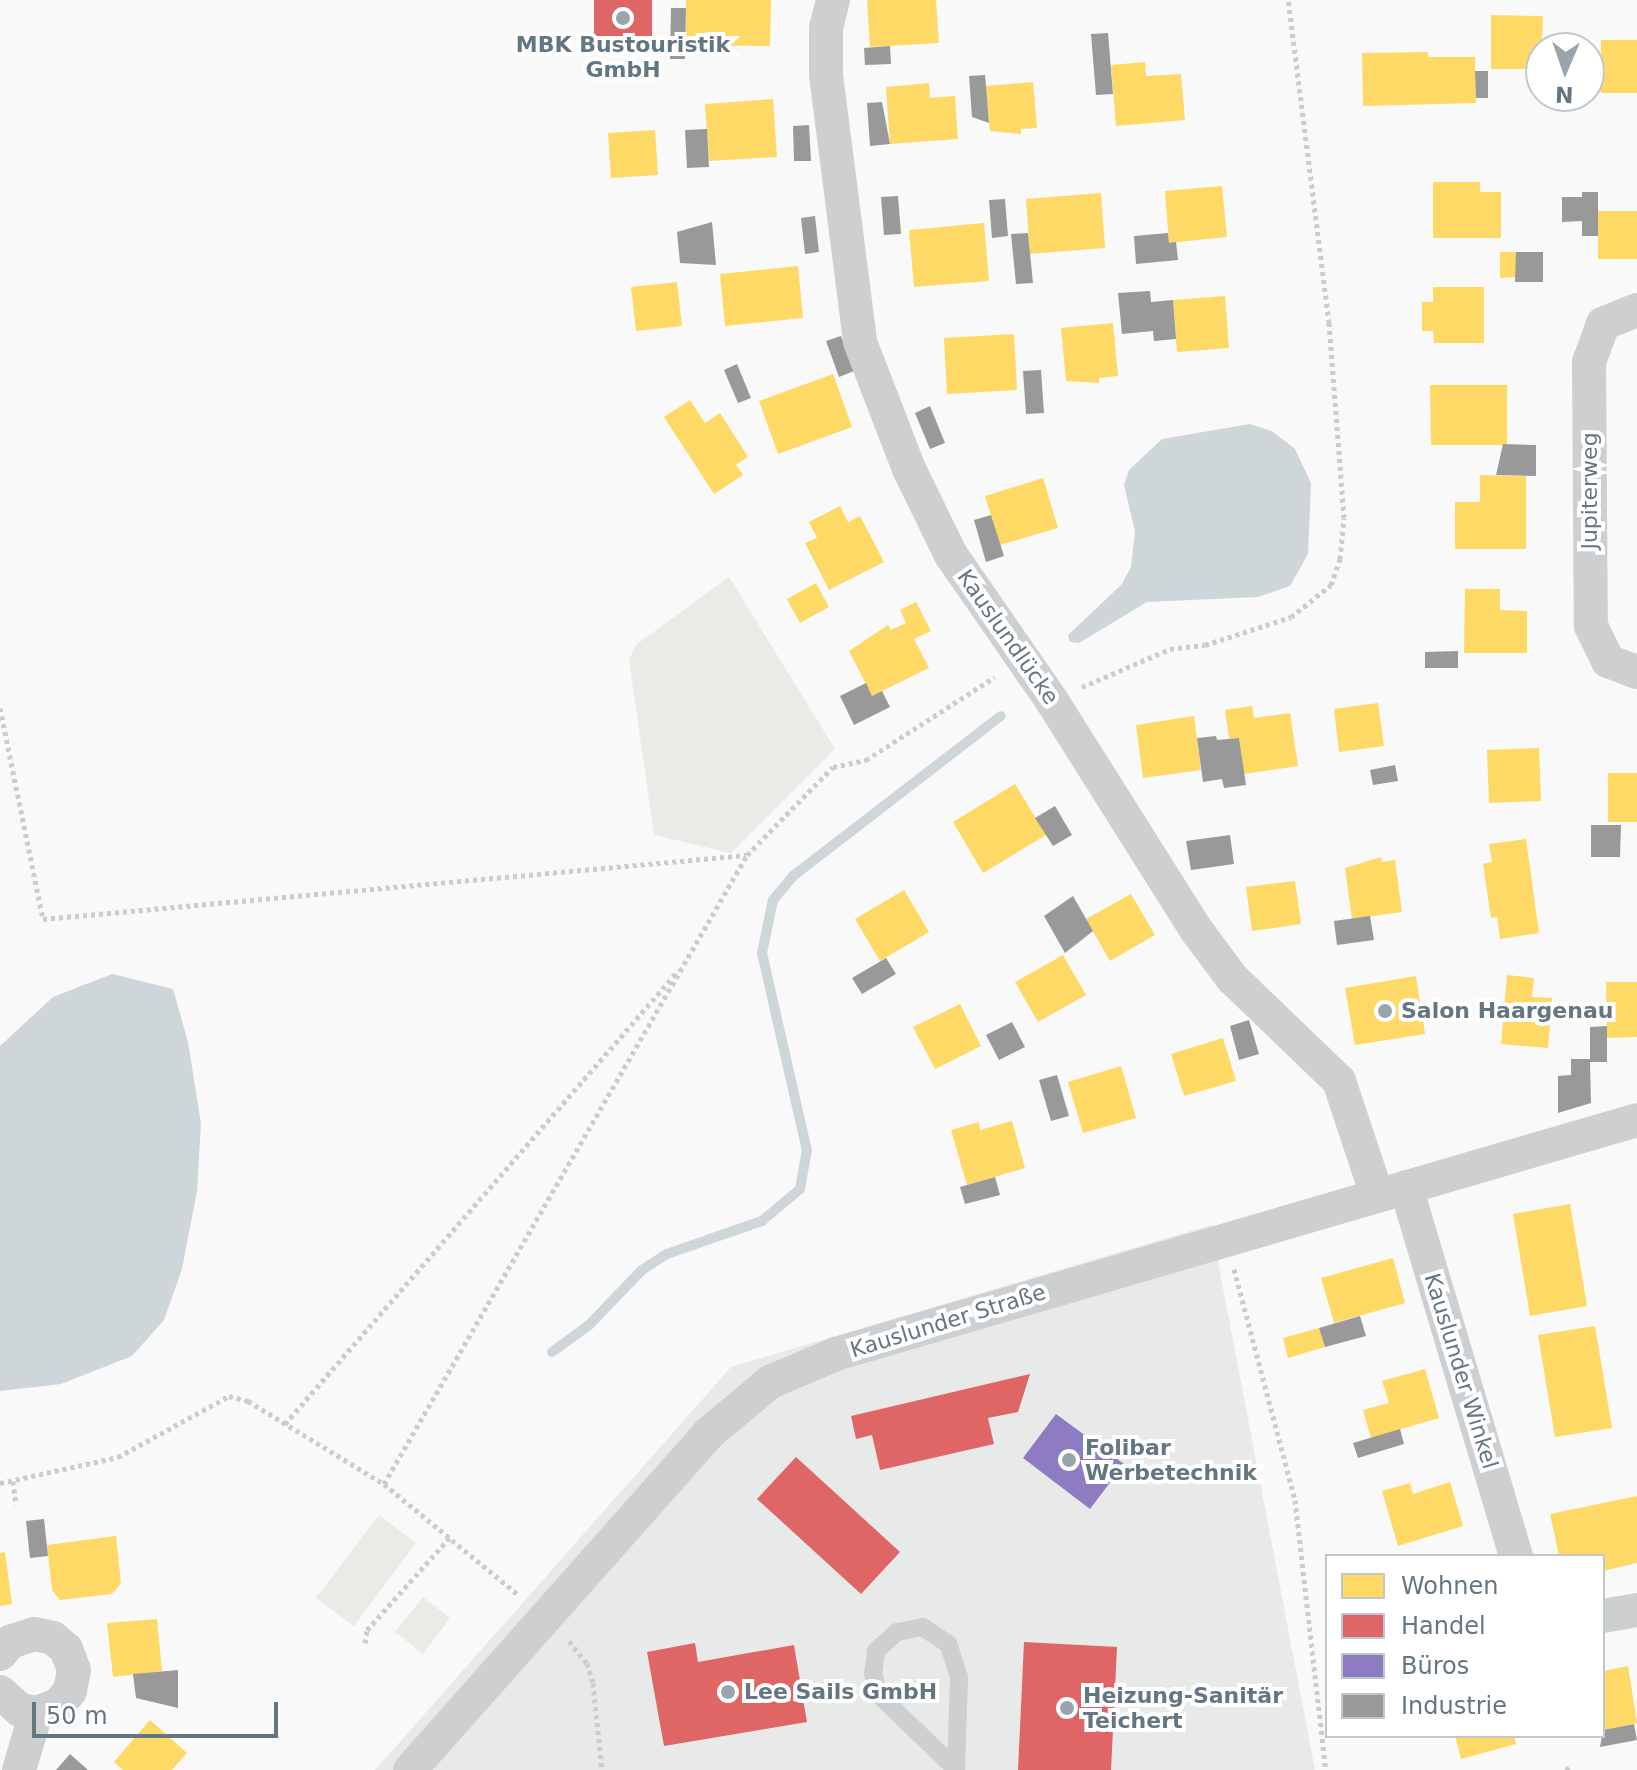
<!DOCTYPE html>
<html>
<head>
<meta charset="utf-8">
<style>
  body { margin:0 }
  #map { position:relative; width:1637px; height:1770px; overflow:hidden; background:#f9f9f9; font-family:"DejaVu Sans",sans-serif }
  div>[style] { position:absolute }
  .built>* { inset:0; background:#e8e9e9 }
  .green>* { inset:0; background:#e8ebe6 }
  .water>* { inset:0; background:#ced6d9 }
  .homes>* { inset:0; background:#ffd966 }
  .shops>* { inset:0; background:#e06666 }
  .offices>* { inset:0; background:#8e7cc3 }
  .industry>* { inset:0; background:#999 }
  .stream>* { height:10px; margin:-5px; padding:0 5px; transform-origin:5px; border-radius:5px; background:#ced6d9 }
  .path>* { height:5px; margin-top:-2.5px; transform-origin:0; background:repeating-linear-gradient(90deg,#cbcccd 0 4px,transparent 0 8px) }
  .lane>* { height:18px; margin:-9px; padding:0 9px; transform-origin:9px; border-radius:9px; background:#cecfd0 }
  .street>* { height:34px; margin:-17px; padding:0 17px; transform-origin:17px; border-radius:17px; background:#cecfd0 }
  .dots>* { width:22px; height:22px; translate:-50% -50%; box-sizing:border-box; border:4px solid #fff; border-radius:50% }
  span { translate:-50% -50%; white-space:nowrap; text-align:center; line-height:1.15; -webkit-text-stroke:8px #fff; paint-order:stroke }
  .poi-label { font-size:22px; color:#657683; font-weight:700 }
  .left { translate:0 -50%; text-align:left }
  .street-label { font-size:22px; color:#657683 }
  .legend { position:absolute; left:1325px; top:1554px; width:280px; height:184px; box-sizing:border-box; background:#fff; border:2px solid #c1c8cd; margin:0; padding:10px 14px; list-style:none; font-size:24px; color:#657683 }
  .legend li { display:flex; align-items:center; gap:16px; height:40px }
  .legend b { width:40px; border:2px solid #c1c8cd }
  .north { position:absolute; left:1525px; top:32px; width:80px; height:80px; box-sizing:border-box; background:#fff; border:2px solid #c1c8cd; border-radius:50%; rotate:182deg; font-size:22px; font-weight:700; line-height:32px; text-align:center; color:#657683 }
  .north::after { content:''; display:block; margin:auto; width:28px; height:36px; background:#99a4ac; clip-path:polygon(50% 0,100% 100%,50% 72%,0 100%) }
  .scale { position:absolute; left:32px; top:1702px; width:246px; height:36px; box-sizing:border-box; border:4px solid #657683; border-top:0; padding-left:10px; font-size:24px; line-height:28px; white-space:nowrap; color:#657683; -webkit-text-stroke:6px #fff; paint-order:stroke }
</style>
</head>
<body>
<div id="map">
  <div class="built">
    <div style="clip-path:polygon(1211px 1225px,1315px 1770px,375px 1770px,731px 1367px)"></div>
  </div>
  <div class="green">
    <div style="clip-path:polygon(729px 577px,835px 749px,731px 853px,654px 835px,629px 659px,637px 644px)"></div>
    <div style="clip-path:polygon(379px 1515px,416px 1543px,354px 1626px,316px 1598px)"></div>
    <div style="clip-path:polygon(423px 1597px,450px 1618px,423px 1654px,395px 1632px)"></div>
  </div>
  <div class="water">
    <div style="clip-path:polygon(1250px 424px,1272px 431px,1295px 449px,1311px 483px,1308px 554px,1290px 586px,1258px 597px,1147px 602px,1079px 643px,1070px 642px,1068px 635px,1122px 584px,1131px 567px,1135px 531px,1124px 485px,1129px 470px,1162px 439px)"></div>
    <div style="clip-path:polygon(112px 974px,173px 989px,188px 1042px,201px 1124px,197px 1191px,182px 1269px,164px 1320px,132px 1356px,61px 1384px,0 1391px,0 1046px,53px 997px)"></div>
  </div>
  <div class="homes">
    <div style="clip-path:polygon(686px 0,771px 0,770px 46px,686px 45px)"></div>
    <div style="clip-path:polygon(867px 0,936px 0,939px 43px,870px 47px)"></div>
    <div style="clip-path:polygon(1491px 15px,1543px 16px,1541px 69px,1491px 69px)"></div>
    <div style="clip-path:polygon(1601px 40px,1637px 40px,1637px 93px,1601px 93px)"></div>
    <div style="clip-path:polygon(1428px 52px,1428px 57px,1475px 57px,1476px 103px,1363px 106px,1362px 53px)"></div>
    <div style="clip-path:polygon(1145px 62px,1146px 76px,1181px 74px,1185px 120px,1116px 126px,1111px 65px)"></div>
    <div style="clip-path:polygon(1033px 82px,1037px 128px,1021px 129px,1021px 134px,990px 131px,986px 86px)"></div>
    <div style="clip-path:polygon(929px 83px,930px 98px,955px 96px,958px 139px,890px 144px,886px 87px)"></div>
    <div style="clip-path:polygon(773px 99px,777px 157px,709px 161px,705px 104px)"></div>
    <div style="clip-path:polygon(655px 130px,658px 175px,611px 178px,608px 133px)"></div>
    <div style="clip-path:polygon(1433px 182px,1480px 182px,1480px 192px,1501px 192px,1501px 238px,1433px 238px)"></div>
    <div style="clip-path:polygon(1222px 186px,1227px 237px,1169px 243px,1165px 191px)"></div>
    <div style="clip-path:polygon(1101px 193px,1105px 248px,1030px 254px,1026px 199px)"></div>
    <div style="clip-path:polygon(1598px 211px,1637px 211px,1637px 259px,1598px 259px)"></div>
    <div style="clip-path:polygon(984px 223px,989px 281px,914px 287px,909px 230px)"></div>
    <div style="clip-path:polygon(1500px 252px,1516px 252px,1516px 277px,1500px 278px)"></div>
    <div style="clip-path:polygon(798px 266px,803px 318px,725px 326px,720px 274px)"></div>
    <div style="clip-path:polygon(677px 282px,682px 326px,636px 331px,631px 287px)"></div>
    <div style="clip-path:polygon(1433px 287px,1484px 287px,1484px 343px,1434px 343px,1433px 331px,1422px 331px,1422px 302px,1433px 302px)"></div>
    <div style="clip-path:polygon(1225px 296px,1229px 348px,1177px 352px,1173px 300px)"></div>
    <div style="clip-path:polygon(1113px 323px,1118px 376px,1099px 378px,1099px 383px,1066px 381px,1061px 328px)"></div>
    <div style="clip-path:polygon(1014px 334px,1017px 390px,947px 394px,944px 338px)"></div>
    <div style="clip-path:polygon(833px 374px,852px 427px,778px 454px,759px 401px)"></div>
    <div style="clip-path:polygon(1430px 385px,1507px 385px,1507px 445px,1431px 445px)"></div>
    <div style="clip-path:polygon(690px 400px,705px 423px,720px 413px,748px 457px,736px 465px,743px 475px,714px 494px,664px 417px)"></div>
    <div style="clip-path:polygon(1480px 475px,1526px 476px,1526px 549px,1455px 549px,1455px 502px,1480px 502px)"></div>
    <div style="clip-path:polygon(1043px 478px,1058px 528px,1000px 545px,985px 496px)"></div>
    <div style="clip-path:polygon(840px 506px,848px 522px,860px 516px,884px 562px,829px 590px,805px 543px,817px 538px,809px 522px)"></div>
    <div style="clip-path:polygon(816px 583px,829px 607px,800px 623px,787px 599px)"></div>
    <div style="clip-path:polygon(1465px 589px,1500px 589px,1500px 610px,1527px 611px,1527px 653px,1464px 653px)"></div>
    <div style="clip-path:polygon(916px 602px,931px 631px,914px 639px,929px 668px,872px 696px,849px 651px,888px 625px,891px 630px,906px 623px,900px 610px)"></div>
    <div style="clip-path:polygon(1378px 703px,1384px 746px,1339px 752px,1334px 709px)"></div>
    <div style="clip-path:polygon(1252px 706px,1254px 718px,1290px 713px,1298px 766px,1244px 774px,1239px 738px,1229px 739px,1225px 710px)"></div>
    <div style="clip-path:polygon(1194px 716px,1201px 770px,1143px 778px,1136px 725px)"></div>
    <div style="clip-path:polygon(1539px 748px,1541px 801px,1489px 803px,1487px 750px)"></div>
    <div style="clip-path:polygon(1608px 773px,1637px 773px,1637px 822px,1608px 822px)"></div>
    <div style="clip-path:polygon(1015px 784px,1046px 835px,983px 873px,953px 822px)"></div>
    <div style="clip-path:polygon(1526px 839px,1539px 933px,1500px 939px,1497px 917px,1491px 918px,1483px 864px,1492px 862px,1489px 844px)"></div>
    <div style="clip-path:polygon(1381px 857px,1382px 862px,1395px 860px,1402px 912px,1352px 919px,1345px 868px)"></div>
    <div style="clip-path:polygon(1295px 881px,1301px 924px,1252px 931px,1246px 887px)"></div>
    <div style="clip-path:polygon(904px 890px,929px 932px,880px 961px,855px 919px)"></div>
    <div style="clip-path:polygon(1131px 894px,1155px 935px,1110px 961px,1086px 919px)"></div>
    <div style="clip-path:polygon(1063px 955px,1086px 995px,1038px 1022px,1015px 982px)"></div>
    <div style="clip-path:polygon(1507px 975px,1534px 978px,1532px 997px,1552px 998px,1548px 1048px,1501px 1044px)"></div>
    <div style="clip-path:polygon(1416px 976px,1425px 1034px,1355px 1045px,1345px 988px)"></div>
    <div style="clip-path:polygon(1606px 982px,1637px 982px,1637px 1037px,1607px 1038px)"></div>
    <div style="clip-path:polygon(960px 1004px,981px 1046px,935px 1069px,913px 1027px)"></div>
    <div style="clip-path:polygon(1223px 1038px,1236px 1081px,1184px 1096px,1171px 1054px)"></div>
    <div style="clip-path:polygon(1121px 1066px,1136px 1118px,1083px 1133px,1068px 1082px)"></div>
    <div style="clip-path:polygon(1012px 1121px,1025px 1168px,967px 1185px,951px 1130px,979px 1122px,980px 1130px)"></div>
    <div style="clip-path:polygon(1570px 1204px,1587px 1306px,1530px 1316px,1513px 1214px)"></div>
    <div style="clip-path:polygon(1393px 1258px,1405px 1303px,1334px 1323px,1321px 1278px)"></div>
    <div style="clip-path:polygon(1595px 1326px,1612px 1428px,1555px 1437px,1538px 1335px)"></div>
    <div style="clip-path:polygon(1319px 1328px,1325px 1347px,1288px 1358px,1283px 1338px)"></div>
    <div style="clip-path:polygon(1425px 1369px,1439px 1418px,1371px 1438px,1363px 1410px,1389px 1403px,1382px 1381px)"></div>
    <div style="clip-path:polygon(1450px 1482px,1463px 1526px,1398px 1546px,1382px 1491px,1410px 1483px,1413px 1494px)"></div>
    <div style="clip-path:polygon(1637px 1496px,1637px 1563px,1603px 1571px,1603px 1556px,1559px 1556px,1550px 1514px)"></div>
    <div style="clip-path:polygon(116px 1536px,121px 1583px,112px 1594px,60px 1600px,52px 1590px,47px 1545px)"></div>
    <div style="clip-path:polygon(5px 1552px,12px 1604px,0 1606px,0 1553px)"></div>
    <div style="clip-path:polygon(157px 1619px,162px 1671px,113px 1677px,107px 1623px)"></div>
    <div style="clip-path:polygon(1628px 1666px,1637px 1723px,1603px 1730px,1603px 1671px)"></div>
    <div style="clip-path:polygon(150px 1720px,187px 1753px,172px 1770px,123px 1770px,114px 1762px)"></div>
    <div style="clip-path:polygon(1455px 1736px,1514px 1736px,1516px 1744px,1461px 1759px)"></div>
  </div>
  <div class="shops">
    <div style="clip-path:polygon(594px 0,652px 0,652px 36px,594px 36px)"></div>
    <div style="clip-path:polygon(1030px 1374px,1018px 1412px,988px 1418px,994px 1444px,880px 1470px,872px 1435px,856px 1439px,851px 1416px)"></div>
    <div style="clip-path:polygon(796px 1457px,900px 1552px,861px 1594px,757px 1499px)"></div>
    <div style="clip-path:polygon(1024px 1642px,1117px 1647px,1111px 1770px,1018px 1770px)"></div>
    <div style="clip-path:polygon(695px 1643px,698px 1662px,794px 1645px,807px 1722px,664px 1746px,647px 1652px)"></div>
  </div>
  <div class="offices">
    <div style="clip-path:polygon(1056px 1414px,1124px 1464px,1090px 1509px,1023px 1458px)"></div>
  </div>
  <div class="industry">
    <div style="clip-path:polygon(671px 8px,686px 8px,685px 59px,670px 59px)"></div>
    <div style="clip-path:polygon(1108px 33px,1113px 94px,1096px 95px,1091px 34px)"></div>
    <div style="clip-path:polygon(890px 46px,891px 64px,865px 65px,864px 48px)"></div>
    <div style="clip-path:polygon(1475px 71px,1488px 71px,1488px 98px,1476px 98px)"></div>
    <div style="clip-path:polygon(985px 75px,986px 86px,989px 123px,972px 117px,969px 76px)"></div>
    <div style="clip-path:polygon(882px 102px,890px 144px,870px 146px,867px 103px)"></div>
    <div style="clip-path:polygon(809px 125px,811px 161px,794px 161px,793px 126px)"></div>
    <div style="clip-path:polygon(707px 129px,709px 167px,687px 168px,685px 130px)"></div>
    <div style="clip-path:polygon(1582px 192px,1598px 192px,1598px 236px,1582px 236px,1582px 221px,1562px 222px,1562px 197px,1582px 197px)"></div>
    <div style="clip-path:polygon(898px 196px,901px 234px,884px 235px,881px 197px)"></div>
    <div style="clip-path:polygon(1005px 199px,1008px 236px,992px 238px,989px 200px)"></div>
    <div style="clip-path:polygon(815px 216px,819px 252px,805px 254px,801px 218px)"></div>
    <div style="clip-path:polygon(712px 222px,716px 265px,680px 263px,677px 232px)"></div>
    <div style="clip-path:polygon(1028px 233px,1033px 283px,1016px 284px,1011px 234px)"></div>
    <div style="clip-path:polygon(1168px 233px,1169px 243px,1176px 242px,1178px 260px,1136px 264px,1134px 236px)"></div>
    <div style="clip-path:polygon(1516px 252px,1543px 252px,1543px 282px,1515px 282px)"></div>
    <div style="clip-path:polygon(1150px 291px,1151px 302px,1173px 300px,1176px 339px,1154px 341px,1153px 331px,1122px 334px,1118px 293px)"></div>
    <div style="clip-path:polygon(841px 336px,854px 371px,839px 377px,826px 341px)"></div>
    <div style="clip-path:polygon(737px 364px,751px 398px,738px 403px,724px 370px)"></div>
    <div style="clip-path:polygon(1041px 370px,1044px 413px,1026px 414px,1023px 371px)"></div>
    <div style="clip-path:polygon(930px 406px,945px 443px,930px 449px,915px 413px)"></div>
    <div style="clip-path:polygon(1503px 444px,1536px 445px,1536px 476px,1496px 475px)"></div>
    <div style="clip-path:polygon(991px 515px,1004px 556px,986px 562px,974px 520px)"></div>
    <div style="clip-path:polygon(1458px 651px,1458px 668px,1425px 668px,1425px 652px)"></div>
    <div style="clip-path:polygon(866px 683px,872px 696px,882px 691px,890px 707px,854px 725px,840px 696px)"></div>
    <div style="clip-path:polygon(1216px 736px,1217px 740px,1239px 738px,1246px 785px,1224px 788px,1222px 779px,1203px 782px,1197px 738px)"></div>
    <div style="clip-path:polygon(1395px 765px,1398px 781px,1373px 785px,1370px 770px)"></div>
    <div style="clip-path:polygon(1055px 806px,1072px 835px,1053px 846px,1035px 818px)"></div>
    <div style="clip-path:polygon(1591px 825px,1621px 825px,1620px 857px,1591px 857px)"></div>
    <div style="clip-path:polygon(1230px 835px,1234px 864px,1191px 870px,1186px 841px)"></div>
    <div style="clip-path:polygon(1073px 896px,1093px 931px,1065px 953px,1044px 916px)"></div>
    <div style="clip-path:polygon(1370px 916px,1374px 940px,1337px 945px,1334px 921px)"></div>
    <div style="clip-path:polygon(886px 958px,896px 974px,862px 994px,852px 978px)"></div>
    <div style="clip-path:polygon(1249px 1020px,1259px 1054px,1239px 1060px,1230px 1026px)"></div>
    <div style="clip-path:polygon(1012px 1022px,1025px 1047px,999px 1060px,986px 1035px)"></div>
    <div style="clip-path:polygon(1607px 1026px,1607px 1062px,1590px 1062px,1591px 1103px,1558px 1113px,1558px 1076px,1571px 1075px,1571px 1059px,1590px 1059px,1590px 1027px)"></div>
    <div style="clip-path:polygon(1057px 1075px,1069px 1116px,1051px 1121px,1039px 1080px)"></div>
    <div style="clip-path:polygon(995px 1177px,1000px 1195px,965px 1204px,960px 1187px)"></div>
    <div style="clip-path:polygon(1360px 1316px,1366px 1336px,1325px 1347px,1319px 1328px)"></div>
    <div style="clip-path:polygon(1400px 1429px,1404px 1444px,1358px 1458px,1353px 1443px)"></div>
    <div style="clip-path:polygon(44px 1519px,48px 1556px,30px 1558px,26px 1521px)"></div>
    <div style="clip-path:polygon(178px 1670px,178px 1708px,136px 1698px,133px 1674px)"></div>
    <div style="clip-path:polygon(1634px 1724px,1637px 1740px,1600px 1747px,1603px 1730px)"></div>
    <div style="clip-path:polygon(70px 1754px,88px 1770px,56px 1770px)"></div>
  </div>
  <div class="stream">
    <div style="left:552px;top:1352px;width:46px;rotate:-36.1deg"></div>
    <div style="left:589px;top:1325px;width:76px;rotate:-46.1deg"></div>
    <div style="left:642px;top:1270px;width:30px;rotate:-33deg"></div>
    <div style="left:667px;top:1254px;width:101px;rotate:-19.2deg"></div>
    <div style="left:762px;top:1221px;width:50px;rotate:-40.1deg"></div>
    <div style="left:800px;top:1189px;width:39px;rotate:-80deg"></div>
    <div style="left:807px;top:1151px;width:203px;rotate:-102.8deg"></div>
    <div style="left:762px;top:953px;width:54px;rotate:-78.3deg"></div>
    <div style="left:773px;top:900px;width:31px;rotate:-50deg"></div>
    <div style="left:793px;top:876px;width:262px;rotate:-37.6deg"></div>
  </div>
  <div class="path">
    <div style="left:1082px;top:687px;width:96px;rotate:-23.4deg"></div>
    <div style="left:1170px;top:649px;width:35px;rotate:-7deg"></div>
    <div style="left:1205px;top:645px;width:90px;rotate:-18deg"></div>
    <div style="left:1291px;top:617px;width:51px;rotate:-38.7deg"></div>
    <div style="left:1331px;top:585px;width:28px;rotate:-71deg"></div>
    <div style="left:1340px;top:559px;width:41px;rotate:-84.4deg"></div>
    <div style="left:1344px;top:518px;width:196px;rotate:-94.4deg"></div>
    <div style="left:1329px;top:323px;width:326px;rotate:-97.2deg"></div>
    <div style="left:0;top:708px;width:215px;rotate:78.5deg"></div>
    <div style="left:43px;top:919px;width:706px;rotate:-5.2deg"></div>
    <div style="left:1234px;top:1269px;width:239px;rotate:75.2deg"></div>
    <div style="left:1295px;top:1500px;width:272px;rotate:83.5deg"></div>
    <div style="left:285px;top:1424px;width:600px;rotate:-49.06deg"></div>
    <div style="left:13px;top:1481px;width:24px;rotate:83deg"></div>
    <div style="left:0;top:1483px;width:121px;rotate:-12.4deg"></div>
    <div style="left:118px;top:1457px;width:127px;rotate:-28.8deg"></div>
    <div style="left:229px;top:1396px;width:20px;rotate:15deg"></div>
    <div style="left:248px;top:1401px;width:159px;rotate:31.4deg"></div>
    <div style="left:384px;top:1484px;width:176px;rotate:39.5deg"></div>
    <div style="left:384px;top:1484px;width:726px;rotate:-60.01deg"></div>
    <div style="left:747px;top:855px;width:123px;rotate:-45.7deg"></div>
    <div style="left:833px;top:767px;width:34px;rotate:-12deg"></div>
    <div style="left:866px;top:760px;width:153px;rotate:-32.8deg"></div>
    <div style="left:569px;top:1641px;width:28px;rotate:51deg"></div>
    <div style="left:587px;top:1663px;width:21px;rotate:73deg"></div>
    <div style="left:593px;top:1683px;width:87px;rotate:84.1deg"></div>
    <div style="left:365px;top:1643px;width:13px;rotate:-81deg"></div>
    <div style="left:367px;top:1630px;width:126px;rotate:-48.2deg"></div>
    <div style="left:1566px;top:1770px;width:6px;rotate:-51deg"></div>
  </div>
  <div class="lane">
    <div style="left:956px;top:1770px;width:1px;rotate:-90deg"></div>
    <div style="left:956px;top:1769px;width:92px;rotate:-88.1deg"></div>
    <div style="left:959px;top:1677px;width:35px;rotate:-108deg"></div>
    <div style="left:948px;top:1644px;width:30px;rotate:-146deg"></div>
    <div style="left:923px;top:1627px;width:26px;rotate:169deg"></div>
    <div style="left:897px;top:1632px;width:28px;rotate:138deg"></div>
    <div style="left:876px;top:1651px;width:23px;rotate:97deg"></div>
    <div style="left:873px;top:1674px;width:22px;rotate:74deg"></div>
    <div style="left:879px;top:1695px;width:107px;rotate:43.9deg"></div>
  </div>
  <div class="street">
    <div style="left:833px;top:0;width:29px;rotate:104deg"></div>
    <div style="left:826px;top:28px;width:47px;rotate:90deg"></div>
    <div style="left:826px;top:75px;width:269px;rotate:82.7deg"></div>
    <div style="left:860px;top:342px;width:136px;rotate:68.9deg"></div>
    <div style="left:909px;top:469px;width:96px;rotate:64deg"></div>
    <div style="left:951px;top:555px;width:178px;rotate:55.3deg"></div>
    <div style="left:1052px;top:701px;width:272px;rotate:57.8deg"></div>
    <div style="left:1197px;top:931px;width:59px;rotate:53.3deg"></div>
    <div style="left:1232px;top:978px;width:149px;rotate:43.9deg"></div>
    <div style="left:1339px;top:1081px;width:120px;rotate:71.6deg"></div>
    <div style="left:1637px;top:310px;width:37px;rotate:158deg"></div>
    <div style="left:1603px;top:324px;width:40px;rotate:110.2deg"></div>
    <div style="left:1589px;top:362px;width:264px;rotate:89.6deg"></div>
    <div style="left:1591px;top:626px;width:39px;rotate:64deg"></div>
    <div style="left:1608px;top:661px;width:31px;rotate:21deg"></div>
    <div style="left:1406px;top:1187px;width:385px;rotate:73.4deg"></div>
    <div style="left:1603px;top:1616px;width:35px;rotate:-10deg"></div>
    <div style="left:0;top:1654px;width:16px;rotate:-50deg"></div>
    <div style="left:10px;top:1642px;width:25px;rotate:-18deg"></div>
    <div style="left:34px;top:1634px;width:19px;rotate:12deg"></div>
    <div style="left:53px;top:1638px;width:17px;rotate:40deg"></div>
    <div style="left:66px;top:1649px;width:22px;rotate:69deg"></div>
    <div style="left:74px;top:1670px;width:21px;rotate:101deg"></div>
    <div style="left:70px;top:1691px;width:18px;rotate:131deg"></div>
    <div style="left:58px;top:1705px;width:23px;rotate:160deg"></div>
    <div style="left:36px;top:1713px;width:16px;rotate:-169deg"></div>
    <div style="left:20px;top:1710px;width:27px;rotate:-138deg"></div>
    <div style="left:19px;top:1770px;width:59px;rotate:-73.4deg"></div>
    <div style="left:410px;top:1770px;width:451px;rotate:-48.4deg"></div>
    <div style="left:709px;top:1433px;width:80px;rotate:-39.9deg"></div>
    <div style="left:770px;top:1382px;width:72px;rotate:-23deg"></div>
    <div style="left:836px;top:1354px;width:834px;rotate:-16.28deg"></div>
  </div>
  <div class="dots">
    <div style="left:623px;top:18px;background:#99a4ac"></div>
    <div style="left:1385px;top:1011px;background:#99a4ac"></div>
    <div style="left:1069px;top:1460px;background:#99a4ac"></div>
    <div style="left:728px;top:1692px;background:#99a4ac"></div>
    <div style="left:1067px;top:1708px;background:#99a4ac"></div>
  </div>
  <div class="poi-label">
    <span style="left:623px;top:57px">MBK Bustouristik<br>GmbH</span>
    <span class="left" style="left:1401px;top:1011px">Salon Haargenau</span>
    <span class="left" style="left:1085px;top:1460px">Folibar<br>Werbetechnik</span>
    <span class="left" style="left:744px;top:1692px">Lee Sails GmbH</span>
    <span class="left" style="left:1083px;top:1708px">Heizung-Sanitär<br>Teichert</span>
  </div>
  <div class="street-label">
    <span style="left:1590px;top:491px;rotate:-90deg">Jupiterweg</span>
    <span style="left:1008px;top:637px;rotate:55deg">Kauslundlücke</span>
    <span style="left:948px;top:1321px;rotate:-17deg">Kauslunder Straße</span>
    <span style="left:1461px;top:1371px;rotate:73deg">Kauslunder Winkel</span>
  </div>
  <ul class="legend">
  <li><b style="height:22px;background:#ffd966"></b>Wohnen</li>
  <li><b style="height:22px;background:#e06666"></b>Handel</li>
  <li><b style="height:22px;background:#8e7cc3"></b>Büros</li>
  <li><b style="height:22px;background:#999"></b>Industrie</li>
  </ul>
  <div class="north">N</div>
  <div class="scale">50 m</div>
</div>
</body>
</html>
